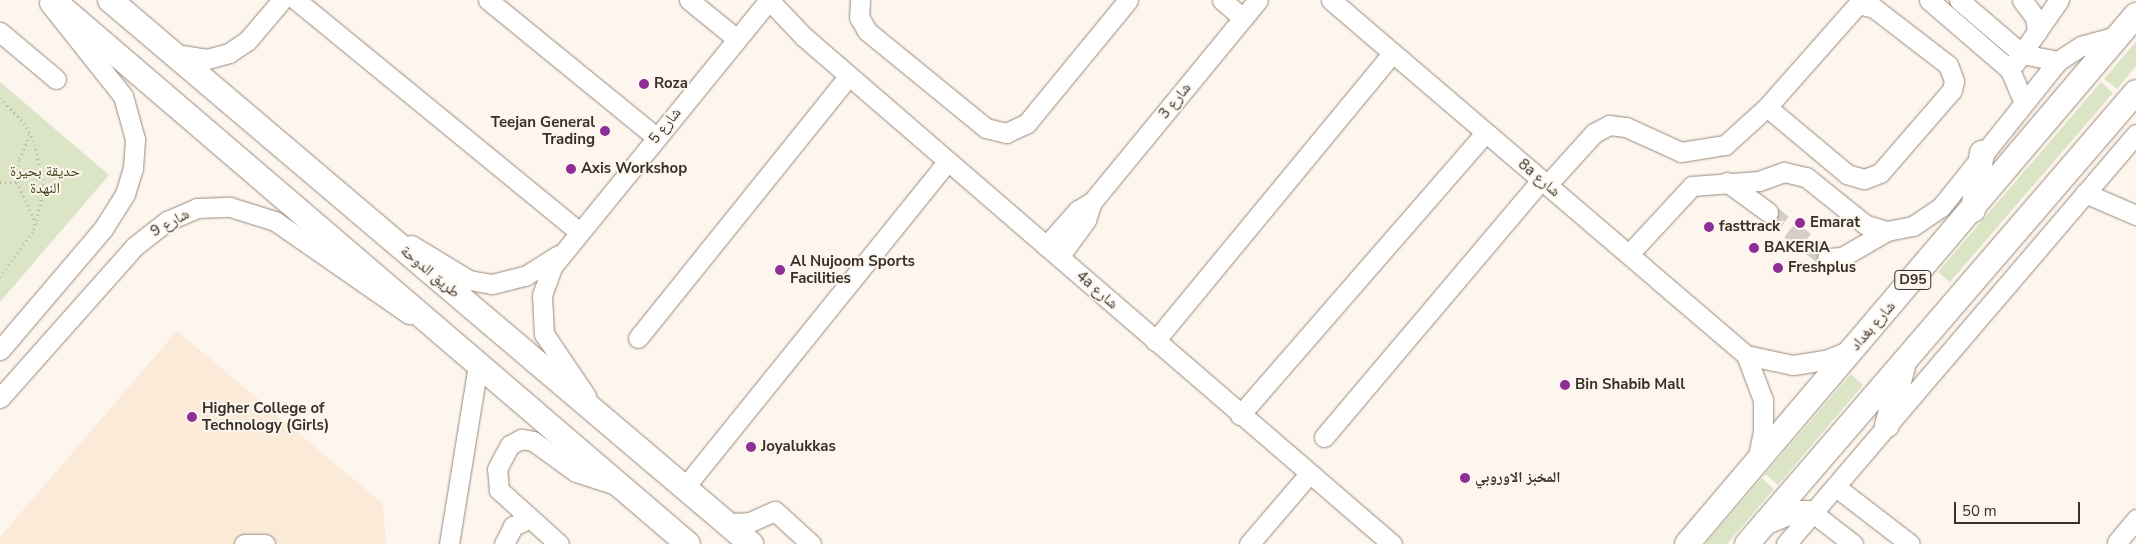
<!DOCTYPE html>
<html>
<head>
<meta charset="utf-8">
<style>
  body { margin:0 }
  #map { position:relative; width:2136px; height:544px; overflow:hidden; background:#fdf6ef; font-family:"Nunito Sans","Noto Naskh Arabic",sans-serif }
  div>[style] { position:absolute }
  .education>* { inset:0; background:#fcead9 }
  .green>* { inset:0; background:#dce4c6 }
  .minor-tunnel>* { height:19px; margin-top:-9.5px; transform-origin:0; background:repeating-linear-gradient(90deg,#d6cfc8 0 19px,transparent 0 28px) }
  .path>* { height:3px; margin-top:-1.5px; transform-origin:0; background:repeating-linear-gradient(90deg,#bcb5ae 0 1px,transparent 0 5px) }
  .roads { filter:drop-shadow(0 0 1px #998878) drop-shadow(0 0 1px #998878) }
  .minor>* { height:19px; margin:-9.5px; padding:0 9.5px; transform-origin:9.5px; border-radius:9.5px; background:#fff }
  .major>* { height:24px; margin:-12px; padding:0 12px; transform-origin:12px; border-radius:12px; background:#fff }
  .dots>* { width:14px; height:14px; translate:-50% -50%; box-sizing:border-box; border:2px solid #fdf6ef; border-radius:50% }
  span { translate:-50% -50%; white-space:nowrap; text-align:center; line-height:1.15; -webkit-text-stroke:4px #fdf6ef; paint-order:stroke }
  .shield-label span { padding:1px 4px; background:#fdf6ef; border:1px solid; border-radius:4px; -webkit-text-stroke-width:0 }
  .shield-label { font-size:14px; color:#38312a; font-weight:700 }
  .poi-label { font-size:15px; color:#38312a; font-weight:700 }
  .left { translate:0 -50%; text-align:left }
  .right { translate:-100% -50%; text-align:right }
  .street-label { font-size:15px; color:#38312a }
  .park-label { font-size:15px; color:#3e4616 }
  .scale { position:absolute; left:1954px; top:502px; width:126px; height:22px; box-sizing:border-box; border:2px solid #38312a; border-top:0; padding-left:6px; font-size:15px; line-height:18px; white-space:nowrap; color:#38312a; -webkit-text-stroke:4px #fdf6ef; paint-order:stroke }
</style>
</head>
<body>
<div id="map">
  <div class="education">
    <div style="clip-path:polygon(177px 331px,383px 504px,386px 544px,0 544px,0 537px)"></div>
  </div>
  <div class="green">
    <div style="clip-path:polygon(2136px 42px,2136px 66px,2117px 89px,2104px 79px)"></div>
    <div style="clip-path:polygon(0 82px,109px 175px,0 302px)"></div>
    <div style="clip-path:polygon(2101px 82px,2113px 93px,1950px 282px,1938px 272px)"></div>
    <div style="clip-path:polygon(1851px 374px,1863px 385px,1778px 485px,1765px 474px)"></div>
    <div style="clip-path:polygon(1762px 478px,1774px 489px,1727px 544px,1705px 544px)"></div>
  </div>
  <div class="minor-tunnel">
    <div style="left:1768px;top:212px;width:75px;rotate:37.9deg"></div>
  </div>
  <div class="path">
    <div style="left:0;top:98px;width:35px;rotate:46deg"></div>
    <div style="left:24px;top:123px;width:24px;rotate:62deg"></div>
    <div style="left:35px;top:144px;width:47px;rotate:78.9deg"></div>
    <div style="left:44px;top:190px;width:43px;rotate:104.7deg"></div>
    <div style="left:33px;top:232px;width:56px;rotate:126.3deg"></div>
    <div style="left:30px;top:135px;width:27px;rotate:114deg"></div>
    <div style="left:19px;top:160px;width:22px;rotate:95deg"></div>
    <div style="left:17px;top:182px;width:46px;rotate:65.7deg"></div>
    <div style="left:0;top:182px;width:17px"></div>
  </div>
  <div class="roads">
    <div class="minor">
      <div style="left:296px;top:0;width:366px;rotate:39.3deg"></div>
      <div style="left:488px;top:0;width:217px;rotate:39.2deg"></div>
      <div style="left:689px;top:0;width:62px;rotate:39.1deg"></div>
      <div style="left:769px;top:0;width:50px;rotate:46.6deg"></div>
      <div style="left:803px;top:36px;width:778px;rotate:40.78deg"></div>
      <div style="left:860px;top:0;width:17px;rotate:93deg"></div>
      <div style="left:859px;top:17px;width:16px;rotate:60deg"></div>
      <div style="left:867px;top:31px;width:154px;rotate:39.2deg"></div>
      <div style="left:986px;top:128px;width:21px;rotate:14deg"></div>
      <div style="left:1006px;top:133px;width:23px;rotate:-25deg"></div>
      <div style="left:1027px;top:123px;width:159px;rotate:-50.6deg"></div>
      <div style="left:1222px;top:0;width:28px;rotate:41deg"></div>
      <div style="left:1331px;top:0;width:546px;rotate:40.54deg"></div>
      <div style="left:1746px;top:355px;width:48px;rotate:69.3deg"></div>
      <div style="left:1763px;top:400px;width:31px;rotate:90deg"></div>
      <div style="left:1763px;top:431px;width:31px;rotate:101deg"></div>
      <div style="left:1929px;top:0;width:107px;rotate:40.8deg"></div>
      <div style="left:2010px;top:70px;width:34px;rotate:67deg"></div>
      <div style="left:1959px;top:0;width:83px;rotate:40.6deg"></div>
      <div style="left:2022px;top:54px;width:37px;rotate:11deg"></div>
      <div style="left:2022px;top:0;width:21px;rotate:53deg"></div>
      <div style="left:2035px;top:17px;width:15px;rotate:82deg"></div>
      <div style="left:0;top:32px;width:73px;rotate:40deg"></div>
      <div style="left:175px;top:54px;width:32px;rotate:9deg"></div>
      <div style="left:207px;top:59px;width:23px;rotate:-15deg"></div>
      <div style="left:229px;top:53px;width:22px;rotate:-34deg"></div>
      <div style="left:247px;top:41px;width:54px;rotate:-49.5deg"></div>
      <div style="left:2015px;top:63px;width:77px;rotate:-55.1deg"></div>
      <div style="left:1727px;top:182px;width:51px;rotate:36.2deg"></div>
      <div style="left:1547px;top:185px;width:70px;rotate:-47.9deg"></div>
      <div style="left:1594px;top:133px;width:17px;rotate:-28deg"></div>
      <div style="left:1609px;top:125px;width:17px;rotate:7deg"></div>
      <div style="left:1626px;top:127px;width:60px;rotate:24.4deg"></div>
      <div style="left:1681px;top:152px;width:45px;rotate:-9deg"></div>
      <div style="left:1725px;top:145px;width:57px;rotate:-42.1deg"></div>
      <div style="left:1767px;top:107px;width:137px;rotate:-48.5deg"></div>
      <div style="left:1858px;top:4px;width:16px;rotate:14deg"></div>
      <div style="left:1874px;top:8px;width:93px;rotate:37.6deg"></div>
      <div style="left:1948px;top:65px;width:17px;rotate:69deg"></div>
      <div style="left:1954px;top:81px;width:9px;rotate:103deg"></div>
      <div style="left:1952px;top:90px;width:110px;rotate:130.9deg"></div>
      <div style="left:1880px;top:173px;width:17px;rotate:159deg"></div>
      <div style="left:1864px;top:179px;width:18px;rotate:-164deg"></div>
      <div style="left:1847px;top:174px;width:104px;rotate:-140.1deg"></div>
      <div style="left:2085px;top:193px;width:56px;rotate:23.3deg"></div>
      <div style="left:411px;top:245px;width:68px;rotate:31.1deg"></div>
      <div style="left:469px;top:280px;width:23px;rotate:10deg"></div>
      <div style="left:492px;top:284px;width:34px;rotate:-14deg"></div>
      <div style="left:525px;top:276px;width:39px;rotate:-32deg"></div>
      <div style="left:1046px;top:246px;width:48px;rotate:-48.4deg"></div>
      <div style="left:1078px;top:210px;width:16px;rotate:-30deg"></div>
      <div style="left:1629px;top:254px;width:93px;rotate:-47.2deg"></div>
      <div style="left:1692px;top:186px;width:67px;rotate:-4.3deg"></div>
      <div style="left:1759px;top:181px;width:27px;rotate:-20deg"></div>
      <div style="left:1784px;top:172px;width:23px;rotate:13deg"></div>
      <div style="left:1806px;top:177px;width:77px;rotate:38.7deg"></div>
      <div style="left:1866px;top:225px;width:22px;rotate:16deg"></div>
      <div style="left:1887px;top:231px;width:26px;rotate:-11deg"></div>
      <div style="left:1913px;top:226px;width:34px;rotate:-34deg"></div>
      <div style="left:1941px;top:207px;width:187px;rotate:-51.3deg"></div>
      <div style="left:2058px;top:61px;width:27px;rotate:-33deg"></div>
      <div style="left:2081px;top:46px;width:41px;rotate:-15.8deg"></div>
      <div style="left:1059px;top:257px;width:46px;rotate:-53.9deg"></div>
      <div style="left:1086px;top:220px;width:19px;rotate:-72deg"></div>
      <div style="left:1092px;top:202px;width:261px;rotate:-50.6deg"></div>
      <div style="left:1827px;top:258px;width:15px;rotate:-4deg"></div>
      <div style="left:1842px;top:257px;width:52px;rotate:-30deg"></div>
      <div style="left:638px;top:338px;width:336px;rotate:-51.2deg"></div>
      <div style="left:1155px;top:341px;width:373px;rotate:-50.5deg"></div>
      <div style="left:0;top:350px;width:159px;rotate:-49.6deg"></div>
      <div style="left:103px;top:229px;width:41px;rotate:-57.8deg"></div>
      <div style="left:125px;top:194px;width:27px;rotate:-73deg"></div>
      <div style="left:133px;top:168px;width:29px;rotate:-86deg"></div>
      <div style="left:135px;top:139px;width:45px;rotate:-105.6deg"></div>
      <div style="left:123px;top:96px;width:119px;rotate:-128.5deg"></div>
      <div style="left:1746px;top:355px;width:48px;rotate:12deg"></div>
      <div style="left:1793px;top:365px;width:32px;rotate:-9deg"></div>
      <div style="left:1825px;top:360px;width:28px;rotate:-21deg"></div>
      <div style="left:586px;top:396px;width:75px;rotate:-124.1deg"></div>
      <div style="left:544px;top:334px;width:39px;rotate:-93deg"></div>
      <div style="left:542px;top:295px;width:30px;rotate:-70deg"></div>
      <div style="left:552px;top:267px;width:344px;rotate:-50.9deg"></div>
      <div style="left:0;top:398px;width:203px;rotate:-48.4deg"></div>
      <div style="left:135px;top:246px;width:41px;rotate:-38deg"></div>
      <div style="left:167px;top:221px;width:33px;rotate:-23deg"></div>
      <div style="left:197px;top:208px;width:33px;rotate:-2deg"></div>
      <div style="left:230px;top:207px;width:47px;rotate:17.3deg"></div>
      <div style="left:275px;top:221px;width:163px;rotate:34.8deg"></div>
      <div style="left:1240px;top:415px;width:374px;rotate:-49deg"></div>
      <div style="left:1324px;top:437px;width:336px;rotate:-49.8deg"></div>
      <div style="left:1836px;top:487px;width:93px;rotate:37.6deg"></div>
      <div style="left:684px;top:488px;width:420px;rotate:-51.1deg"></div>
      <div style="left:1813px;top:513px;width:51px;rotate:37.8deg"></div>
      <div style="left:726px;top:523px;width:24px;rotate:-2deg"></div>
      <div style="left:750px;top:522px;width:27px;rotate:-24deg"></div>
      <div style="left:775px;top:511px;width:49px;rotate:42.5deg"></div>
      <div style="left:2117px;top:542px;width:30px;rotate:-50deg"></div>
      <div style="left:244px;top:544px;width:21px"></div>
      <div style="left:449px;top:544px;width:182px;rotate:-80.8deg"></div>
      <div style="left:504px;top:544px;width:20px;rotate:-63deg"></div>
      <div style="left:513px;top:526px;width:17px;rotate:-24deg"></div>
      <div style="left:559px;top:544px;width:81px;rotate:-138deg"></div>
      <div style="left:499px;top:490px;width:21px;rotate:-95deg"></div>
      <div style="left:497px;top:469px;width:27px;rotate:-62deg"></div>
      <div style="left:510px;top:445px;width:13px;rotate:-29deg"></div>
      <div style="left:521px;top:439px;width:12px;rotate:9deg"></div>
      <div style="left:533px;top:441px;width:53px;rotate:35.8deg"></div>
      <div style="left:576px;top:472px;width:45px;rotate:18deg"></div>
      <div style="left:1249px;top:544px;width:92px;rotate:-49.4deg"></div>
      <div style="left:1786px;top:544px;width:539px;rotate:-49.51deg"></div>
    </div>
    <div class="major">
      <div style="left:53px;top:0;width:836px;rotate:40.59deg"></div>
      <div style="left:110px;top:0;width:841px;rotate:40.32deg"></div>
      <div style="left:1973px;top:210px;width:58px;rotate:-81deg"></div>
      <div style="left:1887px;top:425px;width:60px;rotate:-74.6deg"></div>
      <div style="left:1766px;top:522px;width:24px;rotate:-22deg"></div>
      <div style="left:1788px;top:513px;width:25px"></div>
      <div style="left:1687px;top:544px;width:694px;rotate:-49.68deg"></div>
      <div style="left:1747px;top:544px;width:596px;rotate:-49.28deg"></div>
    </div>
  </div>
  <div class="dots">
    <div style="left:644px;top:84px;background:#8e2e96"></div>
    <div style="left:605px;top:131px;background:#8e2e96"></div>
    <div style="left:571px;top:169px;background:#8e2e96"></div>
    <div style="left:1800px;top:223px;background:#8e2e96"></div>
    <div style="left:1709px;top:227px;background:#8e2e96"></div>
    <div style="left:1754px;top:248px;background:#8e2e96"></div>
    <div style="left:1778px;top:268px;background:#8e2e96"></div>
    <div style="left:780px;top:270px;background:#8e2e96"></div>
    <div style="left:1565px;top:385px;background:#8e2e96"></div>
    <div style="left:192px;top:417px;background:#8e2e96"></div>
    <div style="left:751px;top:447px;background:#8e2e96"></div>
    <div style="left:1465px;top:478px;background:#8e2e96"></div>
  </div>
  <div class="shield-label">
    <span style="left:1913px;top:280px">D95</span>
  </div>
  <div class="poi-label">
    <span class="left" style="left:654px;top:84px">Roza</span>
    <span class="right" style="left:595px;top:131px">Teejan General<br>Trading</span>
    <span class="left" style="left:581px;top:169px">Axis Workshop</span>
    <span class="left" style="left:1810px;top:223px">Emarat</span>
    <span class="left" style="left:1719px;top:227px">fasttrack</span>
    <span class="left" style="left:1764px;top:248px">BAKERIA</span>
    <span class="left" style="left:790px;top:270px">Al Nujoom Sports<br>Facilities</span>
    <span class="left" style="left:1788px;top:268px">Freshplus</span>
    <span class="left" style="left:1575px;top:385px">Bin Shabib Mall</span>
    <span class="left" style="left:202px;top:417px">Higher College of<br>Technology (Girls)</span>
    <span class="left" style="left:761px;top:447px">Joyalukkas</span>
    <span class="left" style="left:1475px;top:478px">المخبز الاوروبي</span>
  </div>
  <div class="street-label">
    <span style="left:1175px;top:101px;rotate:-51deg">شارع 3</span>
    <span style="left:665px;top:126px;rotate:-51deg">شارع 5</span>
    <span style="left:1539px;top:178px;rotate:40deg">8a شارع</span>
    <span style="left:170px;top:223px;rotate:-29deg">شارع 9</span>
    <span style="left:430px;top:272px;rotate:40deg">طريق الدوحة</span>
    <span style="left:1097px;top:290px;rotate:41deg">4a شارع</span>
    <span style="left:1873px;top:326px;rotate:-49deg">شارع بغداد</span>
  </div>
  <div class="park-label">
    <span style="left:45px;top:180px">حديقة بحيرة<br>النهدة</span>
  </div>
  <div class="scale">50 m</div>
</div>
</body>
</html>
